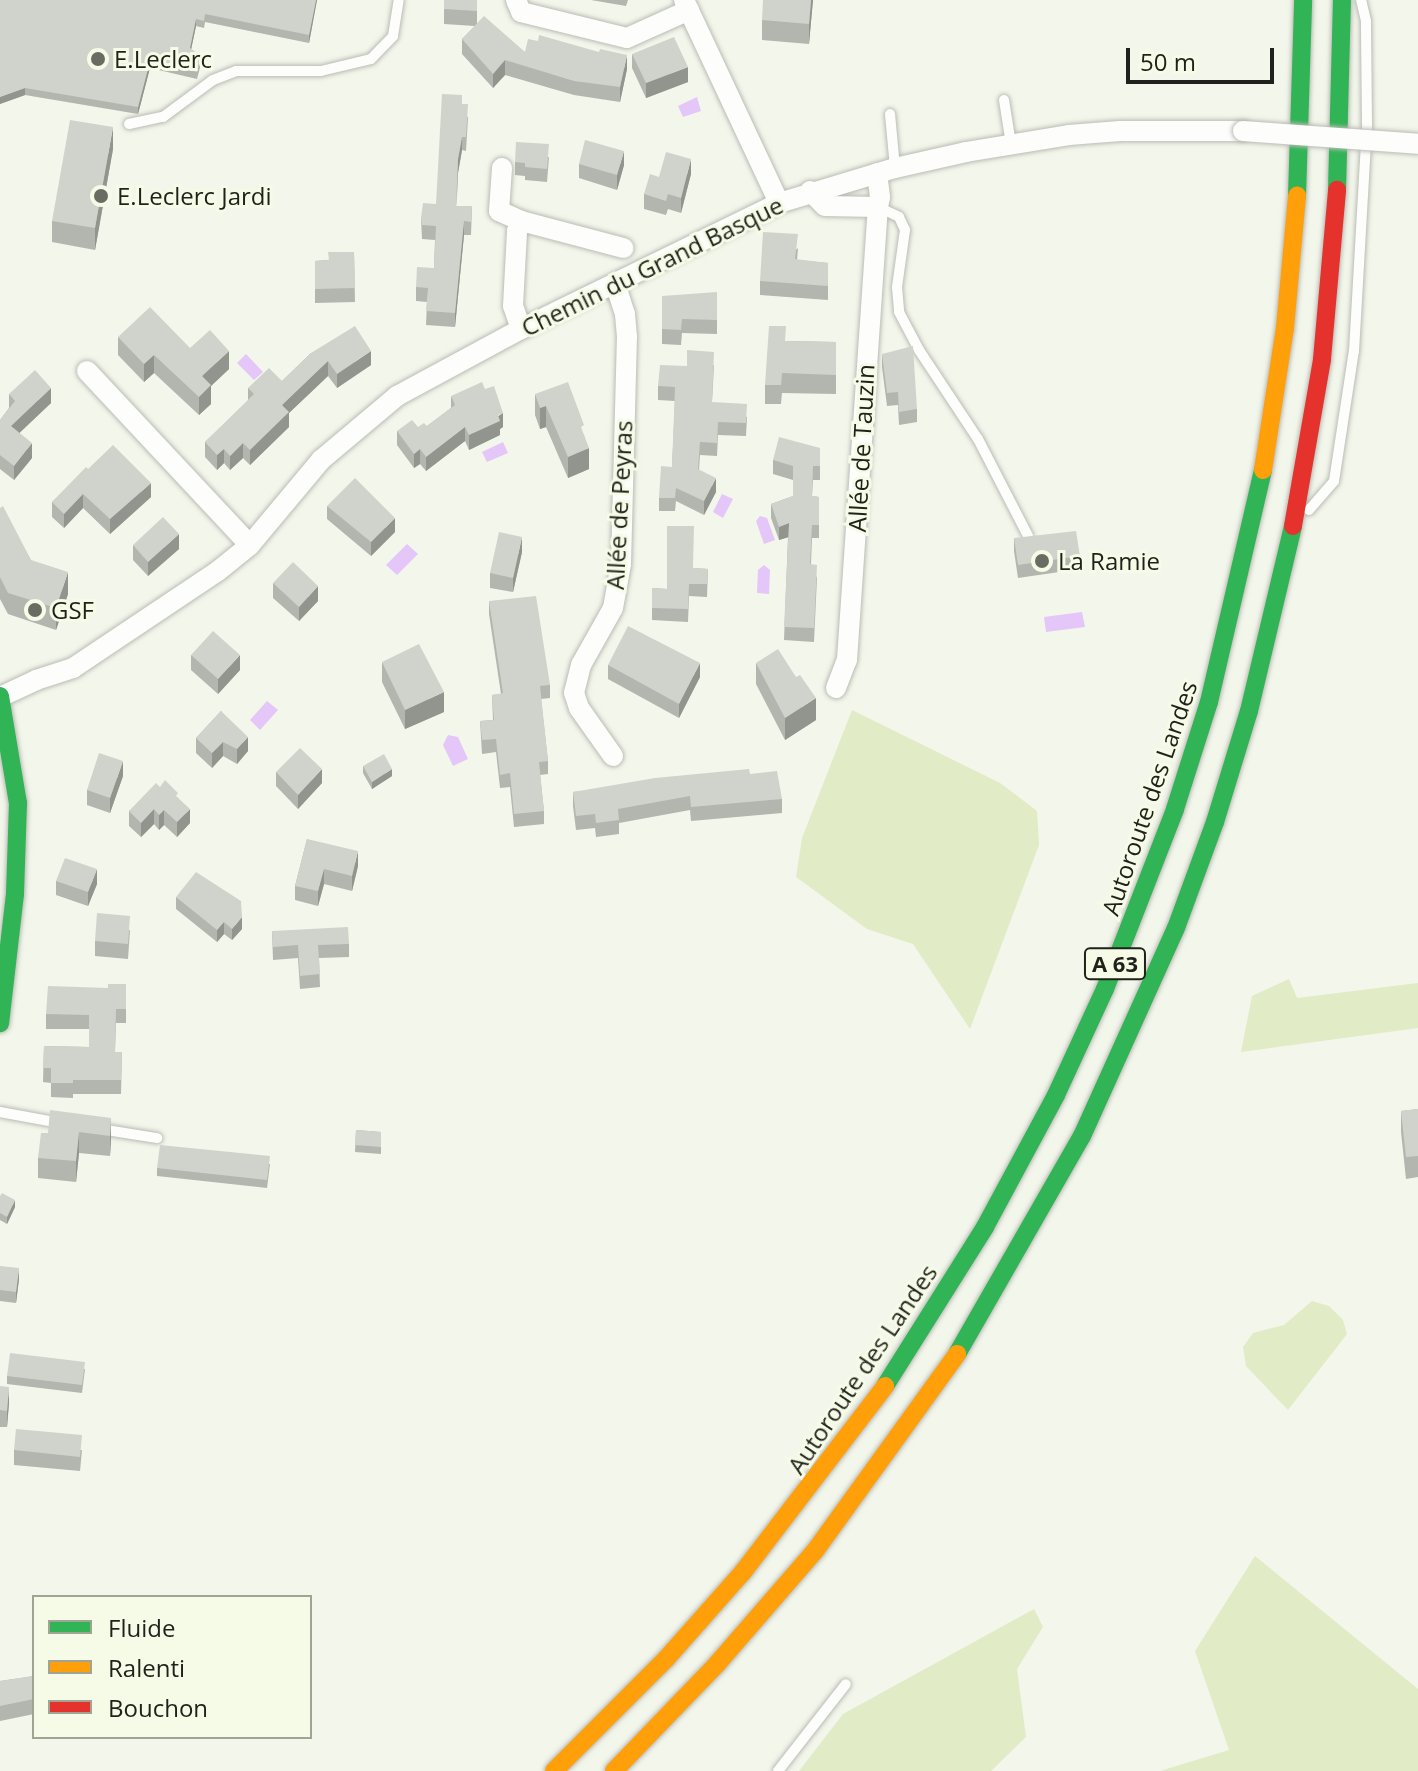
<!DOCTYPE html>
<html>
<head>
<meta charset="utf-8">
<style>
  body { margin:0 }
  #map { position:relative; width:1418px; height:1771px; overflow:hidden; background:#f3f6eb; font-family:"Open Sans",sans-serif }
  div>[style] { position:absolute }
  .green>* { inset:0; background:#e1ebc6 }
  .water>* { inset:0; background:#e5c6f8 }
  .roads { filter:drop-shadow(0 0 2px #babcb5) drop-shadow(0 0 2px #babcb5) }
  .lane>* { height:10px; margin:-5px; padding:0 5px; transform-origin:5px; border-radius:5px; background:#fdfefc }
  .street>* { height:20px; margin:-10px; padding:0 10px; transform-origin:10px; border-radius:10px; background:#fdfefc }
  .fast>* { height:18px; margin:-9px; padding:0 9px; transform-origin:9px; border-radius:9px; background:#30b455 }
  .slow>* { height:18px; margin:-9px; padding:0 9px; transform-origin:9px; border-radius:9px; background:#ff9f0a }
  .jam>* { height:18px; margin:-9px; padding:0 9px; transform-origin:9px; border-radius:9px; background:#e5322d }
  .bridges { filter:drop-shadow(0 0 2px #babcb5) drop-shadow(0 0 2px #babcb5) }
  .street-bridge>* { height:20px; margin:-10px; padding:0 10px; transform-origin:10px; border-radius:10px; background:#fdfefc }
  .wall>* { inset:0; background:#b3b5af }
  .shaded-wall>* { inset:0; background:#92948e }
  .building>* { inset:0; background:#d0d3cb }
  .dots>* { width:22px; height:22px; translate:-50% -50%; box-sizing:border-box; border:4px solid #f5fbe7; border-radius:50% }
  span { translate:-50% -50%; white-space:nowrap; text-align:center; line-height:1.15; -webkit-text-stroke:6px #f5fbe7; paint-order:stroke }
  .shield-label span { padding:2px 6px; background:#f5fbe7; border:2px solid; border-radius:6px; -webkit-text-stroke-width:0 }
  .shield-label { font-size:22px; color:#1f211a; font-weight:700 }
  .poi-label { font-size:24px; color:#1f211a }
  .left { translate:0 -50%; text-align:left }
  .street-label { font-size:24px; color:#1f211a }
  .legend { position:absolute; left:32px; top:1595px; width:280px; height:144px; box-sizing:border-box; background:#f5fbe7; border:2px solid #9fa495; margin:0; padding:10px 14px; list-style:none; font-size:24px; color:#1f211a }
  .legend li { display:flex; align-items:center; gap:16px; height:40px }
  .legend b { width:40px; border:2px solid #9fa495 }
  .scale { position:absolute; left:1126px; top:48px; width:148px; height:36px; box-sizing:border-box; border:4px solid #1f211a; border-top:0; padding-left:10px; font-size:24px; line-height:28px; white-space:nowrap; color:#1f211a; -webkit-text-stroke:6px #f5fbe7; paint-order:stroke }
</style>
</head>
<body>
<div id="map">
  <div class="green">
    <div style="clip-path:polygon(852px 710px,1000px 783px,1037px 811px,1039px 845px,970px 1029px,913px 944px,867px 929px,796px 877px,802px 838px)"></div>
    <div style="clip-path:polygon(1289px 979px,1297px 998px,1418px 983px,1418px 1028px,1241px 1052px,1252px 996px)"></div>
    <div style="clip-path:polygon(1312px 1301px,1329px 1306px,1343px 1320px,1347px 1334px,1288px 1410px,1246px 1366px,1243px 1347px,1253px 1333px,1284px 1325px)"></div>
    <div style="clip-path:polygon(1255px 1556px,1418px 1689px,1418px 1771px,1160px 1771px,1229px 1750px,1195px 1651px)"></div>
    <div style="clip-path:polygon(1034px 1609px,1043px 1627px,1017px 1669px,1026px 1737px,991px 1771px,799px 1771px,843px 1714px)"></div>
  </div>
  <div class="water">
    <div style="clip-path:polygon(697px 97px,701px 111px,683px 117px,678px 106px)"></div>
    <div style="clip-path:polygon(246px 354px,263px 372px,254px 380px,237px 363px)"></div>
    <div style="clip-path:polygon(503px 442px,508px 453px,487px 462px,482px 452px)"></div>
    <div style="clip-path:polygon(722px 494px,733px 499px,723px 518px,713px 512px)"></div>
    <div style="clip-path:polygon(760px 516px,767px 518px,775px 540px,764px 544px,756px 521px)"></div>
    <div style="clip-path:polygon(407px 544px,418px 554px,397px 575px,386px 565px)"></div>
    <div style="clip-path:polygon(764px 565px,770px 570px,769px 594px,757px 593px,758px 570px)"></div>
    <div style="clip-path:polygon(1082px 612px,1085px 627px,1046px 632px,1044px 617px)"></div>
    <div style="clip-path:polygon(267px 701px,278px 710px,260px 730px,250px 720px)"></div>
    <div style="clip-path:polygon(448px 735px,458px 737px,468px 759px,453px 766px,443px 745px)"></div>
  </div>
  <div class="roads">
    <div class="lane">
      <div style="left:1004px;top:100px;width:45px;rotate:81deg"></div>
      <div style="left:890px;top:114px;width:54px;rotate:84.7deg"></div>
      <div style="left:129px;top:124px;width:35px;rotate:-12deg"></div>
      <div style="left:163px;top:117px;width:62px;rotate:-36.5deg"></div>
      <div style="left:213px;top:80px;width:25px;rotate:-21deg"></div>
      <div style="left:236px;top:71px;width:85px"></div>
      <div style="left:321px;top:71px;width:51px;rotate:-13.5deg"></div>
      <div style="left:371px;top:59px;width:32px;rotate:-46deg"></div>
      <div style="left:393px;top:36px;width:36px;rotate:-81deg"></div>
      <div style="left:878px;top:207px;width:23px;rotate:25deg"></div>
      <div style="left:899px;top:217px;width:14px;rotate:65deg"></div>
      <div style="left:905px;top:230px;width:58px;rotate:98deg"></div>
      <div style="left:897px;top:287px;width:25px;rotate:85deg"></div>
      <div style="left:899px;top:312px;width:43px;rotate:62.2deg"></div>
      <div style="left:919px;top:350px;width:107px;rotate:56.5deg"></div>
      <div style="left:978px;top:439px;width:109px;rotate:62.7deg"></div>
      <div style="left:1309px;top:510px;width:38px;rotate:-49deg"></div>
      <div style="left:1334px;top:481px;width:132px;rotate:-81.3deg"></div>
      <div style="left:1354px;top:351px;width:228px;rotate:-86.7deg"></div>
      <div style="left:1367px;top:123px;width:102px;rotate:-90.6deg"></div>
      <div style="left:1366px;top:21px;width:22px;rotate:-103deg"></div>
      <div style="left:0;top:1112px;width:61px;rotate:10.4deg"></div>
      <div style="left:100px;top:1129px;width:58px;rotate:9deg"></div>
      <div style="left:778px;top:1771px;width:110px;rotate:-52deg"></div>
    </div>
    <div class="street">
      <div style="left:516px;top:0;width:13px;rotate:67deg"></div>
      <div style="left:521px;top:12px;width:109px;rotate:13.8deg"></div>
      <div style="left:627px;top:38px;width:68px;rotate:-24.3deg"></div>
      <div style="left:684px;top:0;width:224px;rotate:64.9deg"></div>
      <div style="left:502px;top:168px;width:43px;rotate:94deg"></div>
      <div style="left:499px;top:211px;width:24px;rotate:24deg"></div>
      <div style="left:810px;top:191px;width:21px;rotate:45deg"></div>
      <div style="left:825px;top:206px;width:53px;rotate:1.1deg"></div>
      <div style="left:878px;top:207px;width:10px;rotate:-79deg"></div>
      <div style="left:880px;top:197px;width:24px;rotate:-97deg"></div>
      <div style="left:521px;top:329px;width:24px;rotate:-109deg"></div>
      <div style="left:513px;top:306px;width:75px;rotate:-86.9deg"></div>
      <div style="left:517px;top:231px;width:11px;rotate:-68deg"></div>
      <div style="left:521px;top:221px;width:106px;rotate:14.8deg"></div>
      <div style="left:87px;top:371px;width:238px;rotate:46.9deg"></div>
      <div style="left:836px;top:688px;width:30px;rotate:-69deg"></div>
      <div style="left:847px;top:660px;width:454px;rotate:-86.1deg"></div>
      <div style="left:0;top:697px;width:40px;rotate:-25deg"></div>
      <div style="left:36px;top:680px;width:39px;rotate:-18deg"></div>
      <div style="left:73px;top:668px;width:174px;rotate:-33.8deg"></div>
      <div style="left:218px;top:571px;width:41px;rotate:-39.1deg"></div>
      <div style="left:250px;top:545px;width:111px;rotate:-50.1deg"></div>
      <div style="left:321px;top:460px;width:99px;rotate:-40.1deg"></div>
      <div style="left:397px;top:396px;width:141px;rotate:-28.4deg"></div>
      <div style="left:521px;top:329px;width:287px;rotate:-26deg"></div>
      <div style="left:779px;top:203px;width:121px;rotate:-16.8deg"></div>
      <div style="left:895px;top:168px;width:73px;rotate:-12.7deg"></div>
      <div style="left:966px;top:152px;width:104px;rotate:-9.4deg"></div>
      <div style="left:1069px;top:135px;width:51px;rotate:-4.5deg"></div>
      <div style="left:1120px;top:131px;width:123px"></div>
      <div style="left:613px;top:756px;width:59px;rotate:-125.3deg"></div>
      <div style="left:579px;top:708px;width:16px;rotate:-108deg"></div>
      <div style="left:574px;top:693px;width:29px;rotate:-76deg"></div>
      <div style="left:581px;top:665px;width:65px;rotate:-60.7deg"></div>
      <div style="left:613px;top:608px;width:45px;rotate:-79.7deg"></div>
      <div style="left:621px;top:564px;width:227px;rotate:-88.5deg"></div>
      <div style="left:627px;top:337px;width:23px;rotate:-95deg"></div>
      <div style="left:625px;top:314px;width:32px;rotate:-108deg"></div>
    </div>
    <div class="fast">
      <div style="left:1337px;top:190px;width:190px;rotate:-88.5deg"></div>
      <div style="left:1297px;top:196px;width:196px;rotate:-88.2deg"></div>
      <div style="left:0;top:696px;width:109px;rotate:80.5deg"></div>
      <div style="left:18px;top:803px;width:91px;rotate:91.9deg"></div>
      <div style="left:15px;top:894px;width:130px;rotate:96.6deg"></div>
      <div style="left:957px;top:1354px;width:251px;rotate:-60.2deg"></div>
      <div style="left:1082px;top:1136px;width:228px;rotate:-65.7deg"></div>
      <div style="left:1176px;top:928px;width:113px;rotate:-69.8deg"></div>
      <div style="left:1215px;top:822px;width:116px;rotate:-73deg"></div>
      <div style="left:1249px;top:711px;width:190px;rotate:-76.6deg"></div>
      <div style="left:885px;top:1386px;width:188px;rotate:-57.8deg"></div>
      <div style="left:985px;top:1227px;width:150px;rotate:-61.7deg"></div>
      <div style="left:1056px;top:1095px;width:117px;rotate:-65.2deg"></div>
      <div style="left:1105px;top:989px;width:193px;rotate:-68.7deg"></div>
      <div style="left:1175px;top:809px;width:112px;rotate:-72.4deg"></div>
      <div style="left:1209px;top:702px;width:238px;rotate:-76.9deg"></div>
    </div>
    <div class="slow">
      <div style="left:1263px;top:470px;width:144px;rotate:-81.2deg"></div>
      <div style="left:1285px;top:328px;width:133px;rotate:-84.8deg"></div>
      <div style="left:554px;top:1771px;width:158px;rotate:-45deg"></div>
      <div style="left:666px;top:1659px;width:116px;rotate:-48.5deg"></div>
      <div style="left:743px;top:1572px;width:234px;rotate:-52.6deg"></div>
      <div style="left:614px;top:1771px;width:149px;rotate:-46.1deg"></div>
      <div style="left:717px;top:1664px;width:150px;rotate:-49.1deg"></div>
      <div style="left:815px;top:1551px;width:243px;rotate:-54.2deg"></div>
    </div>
    <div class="jam">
      <div style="left:1293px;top:526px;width:169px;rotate:-80.1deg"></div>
      <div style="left:1322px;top:359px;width:170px;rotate:-84.9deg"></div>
    </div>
  </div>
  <div class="bridges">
    <div class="street-bridge">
      <div style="left:1243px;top:131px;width:175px;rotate:4.2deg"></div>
    </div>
  </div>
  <div class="wall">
    <div style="clip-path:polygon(0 0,317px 0,309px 43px,205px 22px,204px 28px,196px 26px,191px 49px,201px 64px,197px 79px,150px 68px,138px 114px,25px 95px,0 104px)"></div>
    <div style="clip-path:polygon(444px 0,477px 0,477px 23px,525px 52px,627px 69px,620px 102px,574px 95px,505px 75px,493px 88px,462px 54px,462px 39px,475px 26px,444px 24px)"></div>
    <div style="clip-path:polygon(591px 0,628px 0,626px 6px)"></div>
    <div style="clip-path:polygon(813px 0,809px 44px,762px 40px,762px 20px)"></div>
    <div style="clip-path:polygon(632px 54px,688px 82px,646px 98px,632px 68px)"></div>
    <div style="clip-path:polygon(462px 104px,468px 118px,466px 151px,462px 150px,458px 173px,456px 206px,472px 206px,471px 235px,464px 235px,455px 327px,426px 325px,427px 302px,416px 301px,416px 287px,434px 268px,435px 240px,422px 239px,421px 218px,436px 204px)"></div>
    <div style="clip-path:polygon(113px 149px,95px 250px,52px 242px,52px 221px)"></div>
    <div style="clip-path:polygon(549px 157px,547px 182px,525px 180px,525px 176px,515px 175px,515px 162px)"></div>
    <div style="clip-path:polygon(579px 164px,624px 165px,617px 190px,579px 178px)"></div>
    <div style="clip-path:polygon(691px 174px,681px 213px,668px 209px,666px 215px,644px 209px,644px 194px,659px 177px)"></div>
    <div style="clip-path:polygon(798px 248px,797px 260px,828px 263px,828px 300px,760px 295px,760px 281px)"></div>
    <div style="clip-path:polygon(354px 252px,355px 302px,315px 303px,315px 261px,328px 260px)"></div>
    <div style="clip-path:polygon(662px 296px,717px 320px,717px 334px,682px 333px,681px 345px,662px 344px)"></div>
    <div style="clip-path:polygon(118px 337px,190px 348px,229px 369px,211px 386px,211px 404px,199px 415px,154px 373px,144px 382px,118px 355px)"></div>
    <div style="clip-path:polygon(786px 341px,836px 342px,836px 394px,782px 393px,781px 404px,765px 404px,765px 385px)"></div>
    <div style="clip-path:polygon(311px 353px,371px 365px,337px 388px,328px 376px,289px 413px,289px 427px,250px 465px,243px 458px,230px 470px,224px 463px,217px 470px,205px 457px,205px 442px,248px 401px,248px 388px,282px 381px)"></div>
    <div style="clip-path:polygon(882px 354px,917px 409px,917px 422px,899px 425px,898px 405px,887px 406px,882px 367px)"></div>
    <div style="clip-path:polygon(714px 365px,712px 402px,747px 417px,746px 436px,718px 435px,717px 456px,700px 455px,699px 470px,716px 492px,704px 515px,676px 501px,675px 511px,659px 511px,659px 498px,672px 467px,675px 401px,658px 400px,658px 386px)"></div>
    <div style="clip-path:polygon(9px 394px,51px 403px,19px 433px,32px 458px,14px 480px,0 469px,0 420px,9px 408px)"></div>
    <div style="clip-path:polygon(535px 394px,584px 435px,589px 469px,568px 478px,546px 427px,540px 429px,535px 415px)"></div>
    <div style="clip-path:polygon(451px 396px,503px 427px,500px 429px,500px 435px,469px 450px,465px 441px,426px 471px,420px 464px,414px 468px,397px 445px,397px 431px,427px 426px,451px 408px)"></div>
    <div style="clip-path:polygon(820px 448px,820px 480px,813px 480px,812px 496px,819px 497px,819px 538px,812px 538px,811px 564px,817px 578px,814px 642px,784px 640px,788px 537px,779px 540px,771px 518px,771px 504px,793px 496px,793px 480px,773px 474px,773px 460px)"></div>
    <div style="clip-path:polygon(88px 469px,151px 497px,110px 534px,83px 508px,64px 528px,52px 517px,52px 502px)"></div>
    <div style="clip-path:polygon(327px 506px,395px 532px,371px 556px,327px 519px)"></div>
    <div style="clip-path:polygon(0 508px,31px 560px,68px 594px,56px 630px,8px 614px,0 599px)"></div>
    <div style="clip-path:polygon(1014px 538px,1080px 556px,1080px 569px,1018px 578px,1014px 551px)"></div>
    <div style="clip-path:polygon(133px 545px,179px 549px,148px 576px,133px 560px)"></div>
    <div style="clip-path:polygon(522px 552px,513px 592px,490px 588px,490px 573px)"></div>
    <div style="clip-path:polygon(693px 568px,708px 569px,707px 597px,689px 596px,688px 622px,652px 620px,652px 588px,667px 589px)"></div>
    <div style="clip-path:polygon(273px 583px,318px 601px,299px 621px,273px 598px)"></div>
    <div style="clip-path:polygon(489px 601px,550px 685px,550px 698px,541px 699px,548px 761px,548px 774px,540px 775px,544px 811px,544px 824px,514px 827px,510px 787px,500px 788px,496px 752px,482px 754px,480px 721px,493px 720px,492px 695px,501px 694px,489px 614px)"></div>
    <div style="clip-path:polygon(191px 655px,240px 670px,218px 694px,191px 670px)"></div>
    <div style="clip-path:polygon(382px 662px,444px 712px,405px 729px,382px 682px)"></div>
    <div style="clip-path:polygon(756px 663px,816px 720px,785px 740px,756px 684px)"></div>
    <div style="clip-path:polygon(608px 665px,700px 677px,679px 718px,608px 679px)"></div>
    <div style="clip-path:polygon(221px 711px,248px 751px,237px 764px,223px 756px,212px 768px,196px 753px,196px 738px)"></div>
    <div style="clip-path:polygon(363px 766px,392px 776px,372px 789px,363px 773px)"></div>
    <div style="clip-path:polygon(276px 772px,322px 783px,298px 809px,276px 786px)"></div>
    <div style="clip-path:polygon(750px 774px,782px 799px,782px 813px,691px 821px,690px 810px,619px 823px,619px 834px,596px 837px,595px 828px,576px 830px,573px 806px,573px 792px)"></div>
    <div style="clip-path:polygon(123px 776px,110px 813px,87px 805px,87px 790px)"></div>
    <div style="clip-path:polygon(160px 787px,178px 798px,190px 823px,177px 837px,164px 825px,159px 830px,154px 824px,141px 837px,129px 826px,129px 811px)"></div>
    <div style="clip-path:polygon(307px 839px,358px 866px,352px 891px,324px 884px,318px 906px,295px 900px,295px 886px)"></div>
    <div style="clip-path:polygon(56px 881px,97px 884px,88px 906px,56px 895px)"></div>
    <div style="clip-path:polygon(176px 897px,242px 929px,232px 940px,224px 934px,217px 942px,176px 909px)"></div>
    <div style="clip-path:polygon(130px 930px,128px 959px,95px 956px,95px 941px)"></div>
    <div style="clip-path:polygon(272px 931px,349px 944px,349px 957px,319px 958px,320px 987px,300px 989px,298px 958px,273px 960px)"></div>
    <div style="clip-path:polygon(126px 984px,126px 1023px,116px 1023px,115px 1052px,122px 1052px,121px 1094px,73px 1094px,73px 1098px,51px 1097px,51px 1083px,43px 1082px,44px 1046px,89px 1047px,89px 1029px,46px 1029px,46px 1014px,108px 988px)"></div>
    <div style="clip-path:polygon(1418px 1109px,1418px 1177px,1406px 1179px,1401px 1132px,1401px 1111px)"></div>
    <div style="clip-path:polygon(111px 1118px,111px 1139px,110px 1156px,79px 1153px,76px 1182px,38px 1178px,38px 1158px,48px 1133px)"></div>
    <div style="clip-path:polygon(356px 1130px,381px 1132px,381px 1154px,355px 1152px)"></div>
    <div style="clip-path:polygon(270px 1164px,267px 1188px,157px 1176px,157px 1168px)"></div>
    <div style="clip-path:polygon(0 1196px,15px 1207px,7px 1224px,0 1220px)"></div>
    <div style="clip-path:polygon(0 1266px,19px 1279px,16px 1303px,0 1301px)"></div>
    <div style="clip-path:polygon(85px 1369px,82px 1393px,7px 1384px,7px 1376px)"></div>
    <div style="clip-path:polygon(0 1386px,9px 1403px,7px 1427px,0 1427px)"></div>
    <div style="clip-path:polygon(14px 1450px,82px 1450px,80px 1471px,14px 1465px)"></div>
    <div style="clip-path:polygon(34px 1676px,34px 1714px,0 1721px,0 1681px)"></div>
  </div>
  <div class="shaded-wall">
    <div style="clip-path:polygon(316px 0,317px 0,309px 43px,309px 35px)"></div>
    <div style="clip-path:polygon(811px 0,813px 0,809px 44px,809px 24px)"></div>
    <div style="clip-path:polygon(196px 19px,196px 26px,190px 55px,190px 48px)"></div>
    <div style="clip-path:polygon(627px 55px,627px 69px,620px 102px,620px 87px)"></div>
    <div style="clip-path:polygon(505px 60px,505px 75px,493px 88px,493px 74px)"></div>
    <div style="clip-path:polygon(150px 61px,150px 68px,138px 114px,138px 107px)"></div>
    <div style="clip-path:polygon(688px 67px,688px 82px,646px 98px,646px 83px)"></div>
    <div style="clip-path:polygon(25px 88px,25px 95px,0 104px,0 97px)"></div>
    <div style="clip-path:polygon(113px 127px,113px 149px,95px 250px,95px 228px)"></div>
    <div style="clip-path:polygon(462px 137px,462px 150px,458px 173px,456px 219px,458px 159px)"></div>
    <div style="clip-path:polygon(624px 151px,624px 165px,617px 190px,617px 175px)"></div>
    <div style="clip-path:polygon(691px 159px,691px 174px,681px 213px,681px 198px)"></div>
    <div style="clip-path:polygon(464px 221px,464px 235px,455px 327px,455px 313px)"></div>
    <div style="clip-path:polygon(229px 351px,229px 369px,211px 386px,211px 404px,199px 415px,199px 397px,202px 376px)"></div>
    <div style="clip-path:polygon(371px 351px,371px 365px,337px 388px,337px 374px)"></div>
    <div style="clip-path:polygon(154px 355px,154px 373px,144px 382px,144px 364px)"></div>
    <div style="clip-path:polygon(328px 361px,328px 376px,289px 413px,289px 427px,250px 465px,250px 450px,282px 405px)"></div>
    <div style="clip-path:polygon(51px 388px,51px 403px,11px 441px,11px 426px)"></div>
    <div style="clip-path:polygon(546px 406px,546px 427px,540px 429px,540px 408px)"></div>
    <div style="clip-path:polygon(503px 413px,503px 427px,500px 429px,500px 435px,469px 450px,469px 435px)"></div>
    <div style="clip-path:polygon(465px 427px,465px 441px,426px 471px,426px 457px)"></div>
    <div style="clip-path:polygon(32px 443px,32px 458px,14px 480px,14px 466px)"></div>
    <div style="clip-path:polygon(243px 443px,243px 458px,230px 470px,230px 456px)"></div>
    <div style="clip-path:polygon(589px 448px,589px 469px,568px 478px,568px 457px)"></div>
    <div style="clip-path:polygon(224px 449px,224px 463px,217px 470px,217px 455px)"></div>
    <div style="clip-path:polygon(420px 449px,420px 464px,414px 468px,414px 454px)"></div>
    <div style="clip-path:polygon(716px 478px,716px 492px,704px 515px,704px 501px)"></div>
    <div style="clip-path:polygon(151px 483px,151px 497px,110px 534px,110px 519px)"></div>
    <div style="clip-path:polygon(83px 494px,83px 508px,64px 528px,64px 514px)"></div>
    <div style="clip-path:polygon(395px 518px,395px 532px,371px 556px,371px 542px)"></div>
    <div style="clip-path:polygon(789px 523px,789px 537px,779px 540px,779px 527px)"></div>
    <div style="clip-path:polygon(179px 534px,179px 549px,148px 576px,148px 562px)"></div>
    <div style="clip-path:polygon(522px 537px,522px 552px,513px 592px,513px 578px)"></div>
    <div style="clip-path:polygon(68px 572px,68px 594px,56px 630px,56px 608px)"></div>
    <div style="clip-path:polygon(318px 586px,318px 601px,299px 621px,299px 607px)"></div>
    <div style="clip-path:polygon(240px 655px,240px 670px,218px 694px,218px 679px)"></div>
    <div style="clip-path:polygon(700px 663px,700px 677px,679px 718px,679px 704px)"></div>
    <div style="clip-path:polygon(444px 692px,444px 712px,405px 729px,405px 710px)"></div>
    <div style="clip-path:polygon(816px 698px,816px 720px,785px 740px,785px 718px)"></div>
    <div style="clip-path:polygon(248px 737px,248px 751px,237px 764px,237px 749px)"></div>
    <div style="clip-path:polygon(223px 742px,223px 756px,212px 768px,212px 753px)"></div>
    <div style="clip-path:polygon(123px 761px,123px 776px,110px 813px,110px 798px)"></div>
    <div style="clip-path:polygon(322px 769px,322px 783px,298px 809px,298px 795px)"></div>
    <div style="clip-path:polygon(392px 769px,392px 776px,372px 789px,372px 782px)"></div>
    <div style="clip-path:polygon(154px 809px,154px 824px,141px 837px,141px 823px)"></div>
    <div style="clip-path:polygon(190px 809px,190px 823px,177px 837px,177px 822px)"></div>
    <div style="clip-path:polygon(164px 810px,164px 825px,159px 830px,159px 815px)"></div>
    <div style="clip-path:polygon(358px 851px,358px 866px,352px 891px,352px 876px)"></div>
    <div style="clip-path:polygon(97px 869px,97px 884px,88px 906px,88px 892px)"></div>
    <div style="clip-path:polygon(324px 869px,324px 884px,318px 906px,318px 891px)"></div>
    <div style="clip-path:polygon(242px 917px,242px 929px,232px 940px,232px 929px)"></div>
    <div style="clip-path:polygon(224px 922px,224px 934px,217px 942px,217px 930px)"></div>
    <div style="clip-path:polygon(111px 1118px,111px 1139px,110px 1156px,110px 1136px)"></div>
    <div style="clip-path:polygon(79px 1132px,79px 1153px,76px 1182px,76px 1161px)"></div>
    <div style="clip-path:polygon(15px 1200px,15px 1207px,7px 1224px,7px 1217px)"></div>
    <div style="clip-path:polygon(19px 1268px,19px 1279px,16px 1303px,16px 1292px)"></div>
    <div style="clip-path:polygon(9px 1387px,9px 1403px,7px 1427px,7px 1411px)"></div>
  </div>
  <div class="building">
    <div style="clip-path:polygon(0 0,316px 0,309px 35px,205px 14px,204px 21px,196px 19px,190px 48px,201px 56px,197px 72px,150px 61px,138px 107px,25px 88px,0 97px)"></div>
    <div style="clip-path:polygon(444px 0,477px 0,477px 11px,444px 9px)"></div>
    <div style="clip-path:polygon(763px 0,811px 0,809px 24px,762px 20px)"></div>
    <div style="clip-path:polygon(484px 16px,525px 52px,528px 39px,538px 41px,539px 35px,599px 52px,600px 49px,627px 55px,620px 87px,574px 81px,505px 60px,493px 74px,462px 39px)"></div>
    <div style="clip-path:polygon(674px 37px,688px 67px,646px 83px,632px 54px)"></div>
    <div style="clip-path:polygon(442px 94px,462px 95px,462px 104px,468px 104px,466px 137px,462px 137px,458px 159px,456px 206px,472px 206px,471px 222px,464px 221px,455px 313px,426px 311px,428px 288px,416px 287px,417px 267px,434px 268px,436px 226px,422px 225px,421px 218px,423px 203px,436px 204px)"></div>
    <div style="clip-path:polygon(70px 120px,113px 127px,95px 228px,52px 221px)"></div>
    <div style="clip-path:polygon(585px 140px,624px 151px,617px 175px,579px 164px)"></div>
    <div style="clip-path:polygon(516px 142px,549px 144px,547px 169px,525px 167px,525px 163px,515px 162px)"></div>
    <div style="clip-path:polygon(666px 152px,691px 159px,681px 198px,668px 194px,666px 201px,644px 194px,650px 174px,659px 177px)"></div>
    <div style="clip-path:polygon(763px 232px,798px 234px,795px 259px,828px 263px,828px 286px,760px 281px)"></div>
    <div style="clip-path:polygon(328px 252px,354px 252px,355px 288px,315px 289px,315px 261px,329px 260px)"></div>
    <div style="clip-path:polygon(717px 292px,717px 320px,682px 319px,681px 330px,662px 329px,662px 296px)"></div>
    <div style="clip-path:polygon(150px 307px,190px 348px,210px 330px,229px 351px,202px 376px,211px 385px,199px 397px,154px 355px,144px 364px,118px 337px)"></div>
    <div style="clip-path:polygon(355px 326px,371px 351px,337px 374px,328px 361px,282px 405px,289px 412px,250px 450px,243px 443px,230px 456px,224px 449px,217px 455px,205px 442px,254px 394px,248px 388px,269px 368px,282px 381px,311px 353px)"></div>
    <div style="clip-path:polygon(769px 326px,786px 326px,785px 341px,836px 342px,836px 375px,782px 373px,781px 385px,765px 385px)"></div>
    <div style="clip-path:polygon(913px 346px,917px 409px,899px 412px,898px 392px,887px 393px,882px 354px)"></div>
    <div style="clip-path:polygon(687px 350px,714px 352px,712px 402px,747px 404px,746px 423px,718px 422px,717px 443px,700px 442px,698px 469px,716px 478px,704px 501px,676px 488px,675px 498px,659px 498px,661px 466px,672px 467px,675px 387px,658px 386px,660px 365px,687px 366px)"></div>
    <div style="clip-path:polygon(35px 370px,51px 388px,11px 426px,32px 443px,14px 466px,0 455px,0 420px,15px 401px,9px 394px)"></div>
    <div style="clip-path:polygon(482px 382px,485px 389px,494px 386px,503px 413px,498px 415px,500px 421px,469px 435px,465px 427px,426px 457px,420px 449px,414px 454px,397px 431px,412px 420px,418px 427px,424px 423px,427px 426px,455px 405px,451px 396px)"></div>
    <div style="clip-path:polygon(568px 382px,584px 425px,581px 427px,589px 448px,568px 457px,546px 406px,540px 408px,535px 394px)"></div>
    <div style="clip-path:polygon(779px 437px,820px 448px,820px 466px,813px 466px,812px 496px,819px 497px,819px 525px,812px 525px,810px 564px,817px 565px,814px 628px,784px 627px,789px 523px,779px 527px,771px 504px,793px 496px,793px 466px,773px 460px)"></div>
    <div style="clip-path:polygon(113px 445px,151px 483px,110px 519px,83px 494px,64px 514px,52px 502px,86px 467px,88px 469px)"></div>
    <div style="clip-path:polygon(355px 478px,395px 518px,371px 542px,327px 506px)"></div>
    <div style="clip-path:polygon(3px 506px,31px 560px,68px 572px,56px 608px,8px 593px,0 577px,0 508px)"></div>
    <div style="clip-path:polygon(163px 517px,179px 534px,148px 562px,133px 545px)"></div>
    <div style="clip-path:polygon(667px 526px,694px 526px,693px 568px,708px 569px,707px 584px,689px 584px,688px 609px,652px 608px,652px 588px,667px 589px)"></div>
    <div style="clip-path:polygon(1076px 531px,1080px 556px,1018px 565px,1014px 538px)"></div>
    <div style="clip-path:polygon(499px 532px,522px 537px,513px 578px,490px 573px)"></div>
    <div style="clip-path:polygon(293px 562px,318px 586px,299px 607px,273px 583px)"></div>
    <div style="clip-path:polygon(536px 596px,550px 685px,540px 686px,548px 761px,539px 762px,544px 811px,514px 814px,510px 773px,500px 775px,496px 739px,482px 740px,480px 721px,494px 720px,492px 695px,503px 693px,489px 601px)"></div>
    <div style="clip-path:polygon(628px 626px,700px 663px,679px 704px,608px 665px)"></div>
    <div style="clip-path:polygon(213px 631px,240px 655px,218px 679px,191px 655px)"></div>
    <div style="clip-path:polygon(419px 644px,444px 692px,405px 710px,382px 662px)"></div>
    <div style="clip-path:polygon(778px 649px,796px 677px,800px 675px,816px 698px,785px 718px,756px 663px)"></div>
    <div style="clip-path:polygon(221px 711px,248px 737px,237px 749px,223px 742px,212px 753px,196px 738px)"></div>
    <div style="clip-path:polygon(300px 748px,322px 769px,298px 795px,276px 772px)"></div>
    <div style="clip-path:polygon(99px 753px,123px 761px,110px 798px,87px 790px)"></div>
    <div style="clip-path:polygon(384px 754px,392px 769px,372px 782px,363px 766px)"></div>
    <div style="clip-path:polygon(749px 769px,750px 774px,777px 771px,782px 799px,691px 807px,690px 796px,618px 809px,619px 820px,596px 823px,595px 814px,576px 816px,573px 792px,655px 778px)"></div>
    <div style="clip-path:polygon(165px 780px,178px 793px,176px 796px,190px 809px,177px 822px,164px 810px,159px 815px,154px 809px,141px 823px,129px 811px,156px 783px,160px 787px)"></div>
    <div style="clip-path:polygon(307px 839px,358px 851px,352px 876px,324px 869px,318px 891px,295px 886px)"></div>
    <div style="clip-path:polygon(65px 858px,97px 869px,88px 892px,56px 881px)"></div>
    <div style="clip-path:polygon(196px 872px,241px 901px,242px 917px,232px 929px,224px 922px,217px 930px,176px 897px)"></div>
    <div style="clip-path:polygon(97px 913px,130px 916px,128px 944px,95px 941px)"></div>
    <div style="clip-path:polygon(348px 927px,349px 944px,318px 945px,320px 974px,300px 976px,298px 945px,273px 947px,272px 931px)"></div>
    <div style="clip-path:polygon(108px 984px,126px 984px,126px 1009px,116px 1009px,115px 1052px,122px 1052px,121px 1080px,73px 1080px,73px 1083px,51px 1083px,51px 1068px,43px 1068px,44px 1046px,89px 1047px,89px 1015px,46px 1014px,48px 986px,108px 988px)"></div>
    <div style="clip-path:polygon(1418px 1109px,1418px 1156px,1406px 1157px,1401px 1111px)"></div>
    <div style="clip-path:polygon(50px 1110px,111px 1118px,110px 1136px,79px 1132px,76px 1161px,38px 1158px,41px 1133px,48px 1133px)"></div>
    <div style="clip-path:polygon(356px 1130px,381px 1132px,381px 1147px,355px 1145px)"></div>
    <div style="clip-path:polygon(160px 1145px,270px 1156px,267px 1180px,157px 1168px)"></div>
    <div style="clip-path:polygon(2px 1193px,15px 1200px,7px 1217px,0 1213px,0 1196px)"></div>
    <div style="clip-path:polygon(0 1266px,19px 1268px,16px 1292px,0 1290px)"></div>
    <div style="clip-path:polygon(10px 1353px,85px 1362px,82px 1385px,7px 1376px)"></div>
    <div style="clip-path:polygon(0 1386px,9px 1387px,7px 1411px,0 1410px)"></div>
    <div style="clip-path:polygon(16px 1429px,82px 1435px,80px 1457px,14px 1450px)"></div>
    <div style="clip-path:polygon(34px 1676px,34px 1699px,0 1706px,0 1681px)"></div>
  </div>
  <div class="dots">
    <div style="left:98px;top:59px;background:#696c63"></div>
    <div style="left:101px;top:196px;background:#696c63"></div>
    <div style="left:1042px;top:561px;background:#696c63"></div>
    <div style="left:35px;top:610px;background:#696c63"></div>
  </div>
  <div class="shield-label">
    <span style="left:1115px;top:964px">A 63</span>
  </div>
  <div class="poi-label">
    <span class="left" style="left:114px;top:59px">E.Leclerc</span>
    <span class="left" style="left:117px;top:196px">E.Leclerc Jardi</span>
    <span class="left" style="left:1058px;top:561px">La Ramie</span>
    <span class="left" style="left:51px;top:610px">GSF</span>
  </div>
  <div class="street-label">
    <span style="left:652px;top:266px;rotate:-26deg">Chemin du Grand Basque</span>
    <span style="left:861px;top:448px;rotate:-87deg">Allée de Tauzin</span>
    <span style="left:619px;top:505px;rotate:-87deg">Allée de Peyras</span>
    <span style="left:1149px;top:798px;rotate:-71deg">Autoroute des Landes</span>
    <span style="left:862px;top:1369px;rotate:-56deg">Autoroute des Landes</span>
  </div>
  <ul class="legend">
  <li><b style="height:10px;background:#30b455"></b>Fluide</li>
  <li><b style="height:10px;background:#ff9f0a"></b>Ralenti</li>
  <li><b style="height:10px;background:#e5322d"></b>Bouchon</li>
  </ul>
  <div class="scale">50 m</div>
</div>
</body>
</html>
